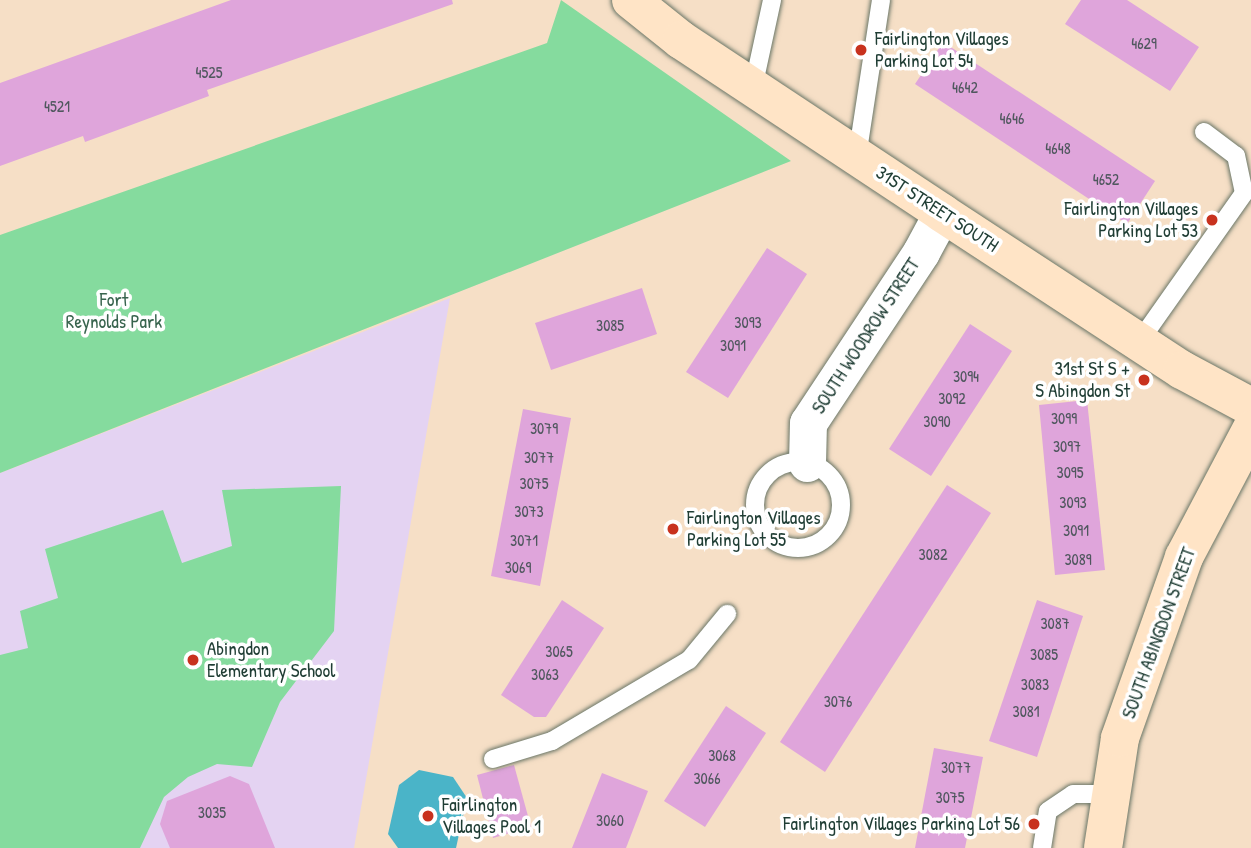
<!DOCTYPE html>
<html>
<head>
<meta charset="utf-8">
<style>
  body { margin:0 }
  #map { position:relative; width:1251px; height:848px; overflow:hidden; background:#f6dfc6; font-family:"Patrick Hand",sans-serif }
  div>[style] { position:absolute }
  .built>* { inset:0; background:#e4d3f2 }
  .green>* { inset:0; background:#85db9e }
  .water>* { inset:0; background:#4ab4c8 }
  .building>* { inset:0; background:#dfa5db }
  .roads { filter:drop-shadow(0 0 2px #6a7667) drop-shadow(0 0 2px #6a7667) }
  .lane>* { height:18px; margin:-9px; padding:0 9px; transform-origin:9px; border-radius:9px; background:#fff }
  .lane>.ring { margin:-9px; padding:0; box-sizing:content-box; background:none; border:18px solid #fff; border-radius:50% }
  .street>* { height:37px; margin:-18.5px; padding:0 18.5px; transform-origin:18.5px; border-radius:18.5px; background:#fff }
  .secondary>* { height:38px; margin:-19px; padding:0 19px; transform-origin:19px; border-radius:19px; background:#ffe4c6 }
  .dots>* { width:19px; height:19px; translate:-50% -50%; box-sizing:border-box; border:4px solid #fff; border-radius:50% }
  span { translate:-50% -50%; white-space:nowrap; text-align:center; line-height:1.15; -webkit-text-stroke:7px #fff; paint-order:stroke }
  .number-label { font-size:16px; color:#4f575e }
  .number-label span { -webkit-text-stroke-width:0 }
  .poi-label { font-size:19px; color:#1f3d34 }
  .left { translate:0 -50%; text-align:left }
  .right { translate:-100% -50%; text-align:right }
  .street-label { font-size:19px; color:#1f3d34 }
  .park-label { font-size:19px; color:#38644e }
</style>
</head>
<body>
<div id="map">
  <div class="built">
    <div style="clip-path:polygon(450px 298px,354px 848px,0 848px,0 473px)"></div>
  </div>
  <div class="green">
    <div style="clip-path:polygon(561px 0,791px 161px,0 473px,0 235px,547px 43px)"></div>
    <div style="clip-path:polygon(341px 486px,334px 631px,280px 702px,252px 767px,217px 764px,188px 777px,164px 797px,140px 848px,0 848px,0 655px,28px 648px,20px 611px,58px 598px,45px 549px,163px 510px,182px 563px,232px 546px,222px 490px)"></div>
  </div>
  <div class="water">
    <div style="clip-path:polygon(419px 770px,453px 777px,467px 798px,456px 848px,398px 848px,388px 834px,399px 785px)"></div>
  </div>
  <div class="building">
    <div style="clip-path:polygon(231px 0,452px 0,453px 4px,207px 90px,209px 96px,123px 128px,85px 142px,83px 136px,0 166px,0 83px)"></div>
    <div style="clip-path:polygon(1081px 0,1127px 0,1199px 47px,1170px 91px,1065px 24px)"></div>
    <div style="clip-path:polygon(943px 42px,1155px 181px,1127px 224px,915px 84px)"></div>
    <div style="clip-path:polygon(767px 248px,807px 274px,728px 398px,686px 372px)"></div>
    <div style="clip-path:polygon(642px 288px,657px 334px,551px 370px,535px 323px)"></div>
    <div style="clip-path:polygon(970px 324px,1012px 351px,931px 476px,889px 449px)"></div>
    <div style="clip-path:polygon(1087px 400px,1105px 570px,1055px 575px,1039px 405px)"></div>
    <div style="clip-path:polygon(523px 409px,571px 418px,540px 586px,491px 576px)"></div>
    <div style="clip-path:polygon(947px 485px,991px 513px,825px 772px,780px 742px)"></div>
    <div style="clip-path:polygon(562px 600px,604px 628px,546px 717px,534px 717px,501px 695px)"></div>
    <div style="clip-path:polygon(1037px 600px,1083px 616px,1037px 757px,989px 741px)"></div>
    <div style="clip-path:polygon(726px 706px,766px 733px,705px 827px,664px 801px)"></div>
    <div style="clip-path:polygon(934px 748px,983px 757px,965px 848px,915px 848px)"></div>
    <div style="clip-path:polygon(514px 765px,531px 827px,493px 838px,477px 775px)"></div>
    <div style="clip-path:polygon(602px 773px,648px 791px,626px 848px,572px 848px)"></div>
    <div style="clip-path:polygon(230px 776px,249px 784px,275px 848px,170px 848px,160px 824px,167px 801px)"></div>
  </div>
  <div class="roads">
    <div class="lane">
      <div style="left:753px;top:88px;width:90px;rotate:-77.8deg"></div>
      <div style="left:857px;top:157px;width:159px;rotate:-81.3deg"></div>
      <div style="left:1139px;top:342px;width:182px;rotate:-54.8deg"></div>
      <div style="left:1244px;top:193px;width:38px;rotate:-102deg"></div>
      <div style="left:1236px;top:156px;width:40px;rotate:-143deg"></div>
      <div class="ring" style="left:755px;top:462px;width:68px;height:68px"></div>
      <div style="left:493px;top:759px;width:62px;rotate:-17deg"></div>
      <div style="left:552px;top:741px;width:159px;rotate:-30.6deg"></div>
      <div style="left:689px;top:660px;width:60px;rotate:-50.4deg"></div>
      <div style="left:1042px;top:848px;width:37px;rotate:-81deg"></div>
      <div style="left:1048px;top:811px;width:30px;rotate:-34deg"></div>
      <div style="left:1073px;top:794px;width:38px"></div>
    </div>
    <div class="street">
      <div style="left:807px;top:463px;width:40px;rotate:-88.6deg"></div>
      <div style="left:808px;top:423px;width:205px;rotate:-56.5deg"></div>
      <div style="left:921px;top:252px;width:44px;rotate:-61.7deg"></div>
    </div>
    <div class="secondary">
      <div style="left:631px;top:0;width:64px;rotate:38.7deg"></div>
      <div style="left:681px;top:40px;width:313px;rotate:33.5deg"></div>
      <div style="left:942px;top:213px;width:287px;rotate:33.2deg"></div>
      <div style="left:1182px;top:370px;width:78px;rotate:28.2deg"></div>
      <div style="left:1103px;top:848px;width:111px;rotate:-81.2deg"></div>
      <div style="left:1120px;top:738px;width:192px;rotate:-70.5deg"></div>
      <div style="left:1184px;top:557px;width:144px;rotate:-62.2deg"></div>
    </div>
  </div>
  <div class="dots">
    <div style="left:861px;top:50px;background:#c8321e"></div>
    <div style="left:1212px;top:220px;background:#c8321e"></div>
    <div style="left:1144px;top:380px;background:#c8321e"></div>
    <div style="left:673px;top:529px;background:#c8321e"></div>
    <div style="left:193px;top:660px;background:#c8321e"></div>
    <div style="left:428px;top:816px;background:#c8321e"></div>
    <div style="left:1034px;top:824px;background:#c8321e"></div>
  </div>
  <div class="number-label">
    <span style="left:1144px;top:43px">4629</span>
    <span style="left:209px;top:72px">4525</span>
    <span style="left:965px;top:87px">4642</span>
    <span style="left:57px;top:106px">4521</span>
    <span style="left:1012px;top:118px">4646</span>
    <span style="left:1058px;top:148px">4648</span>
    <span style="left:1106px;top:179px">4652</span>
    <span style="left:748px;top:322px">3093</span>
    <span style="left:610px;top:325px">3085</span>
    <span style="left:733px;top:345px">3091</span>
    <span style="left:966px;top:376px">3094</span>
    <span style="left:952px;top:398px">3092</span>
    <span style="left:1064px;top:418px">3099</span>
    <span style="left:937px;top:421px">3090</span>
    <span style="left:544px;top:428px">3079</span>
    <span style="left:1067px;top:446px">3097</span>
    <span style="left:539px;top:457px">3077</span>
    <span style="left:1070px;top:472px">3095</span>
    <span style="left:534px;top:483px">3075</span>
    <span style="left:1073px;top:502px">3093</span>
    <span style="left:529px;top:511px">3073</span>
    <span style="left:1076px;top:530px">3091</span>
    <span style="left:524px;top:540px">3071</span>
    <span style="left:933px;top:554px">3082</span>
    <span style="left:1078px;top:559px">3089</span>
    <span style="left:518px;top:567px">3069</span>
    <span style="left:1055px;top:623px">3087</span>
    <span style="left:559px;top:651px">3065</span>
    <span style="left:1044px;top:654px">3085</span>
    <span style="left:545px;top:674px">3063</span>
    <span style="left:1035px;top:684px">3083</span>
    <span style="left:838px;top:701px">3076</span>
    <span style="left:1026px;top:711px">3081</span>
    <span style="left:722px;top:755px">3068</span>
    <span style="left:956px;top:767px">3077</span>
    <span style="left:707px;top:778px">3066</span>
    <span style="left:950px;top:797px">3075</span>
    <span style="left:212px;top:812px">3035</span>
    <span style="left:610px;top:820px">3060</span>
  </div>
  <div class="poi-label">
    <span class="left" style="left:875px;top:50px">Fairlington Villages<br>Parking Lot 54</span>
    <span class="right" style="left:1198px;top:220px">Fairlington Villages<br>Parking Lot 53</span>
    <span class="right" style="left:1130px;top:380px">31st St S +<br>S Abingdon St</span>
    <span class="left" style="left:687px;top:529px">Fairlington Villages<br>Parking Lot 55</span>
    <span class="left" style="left:207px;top:660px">Abingdon<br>Elementary School</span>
    <span class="left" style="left:442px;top:816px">Fairlington<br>Villages Pool 1</span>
    <span class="right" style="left:1020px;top:824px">Fairlington Villages Parking Lot 56</span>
  </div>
  <div class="street-label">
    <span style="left:937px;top:209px;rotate:33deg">31ST STREET SOUTH</span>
    <span style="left:866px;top:336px;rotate:-57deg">SOUTH WOODROW STREET</span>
    <span style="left:1159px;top:633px;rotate:-70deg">SOUTH ABINGDON STREET</span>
  </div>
  <div class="park-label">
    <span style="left:114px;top:311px">Fort<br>Reynolds Park</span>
  </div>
</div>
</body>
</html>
